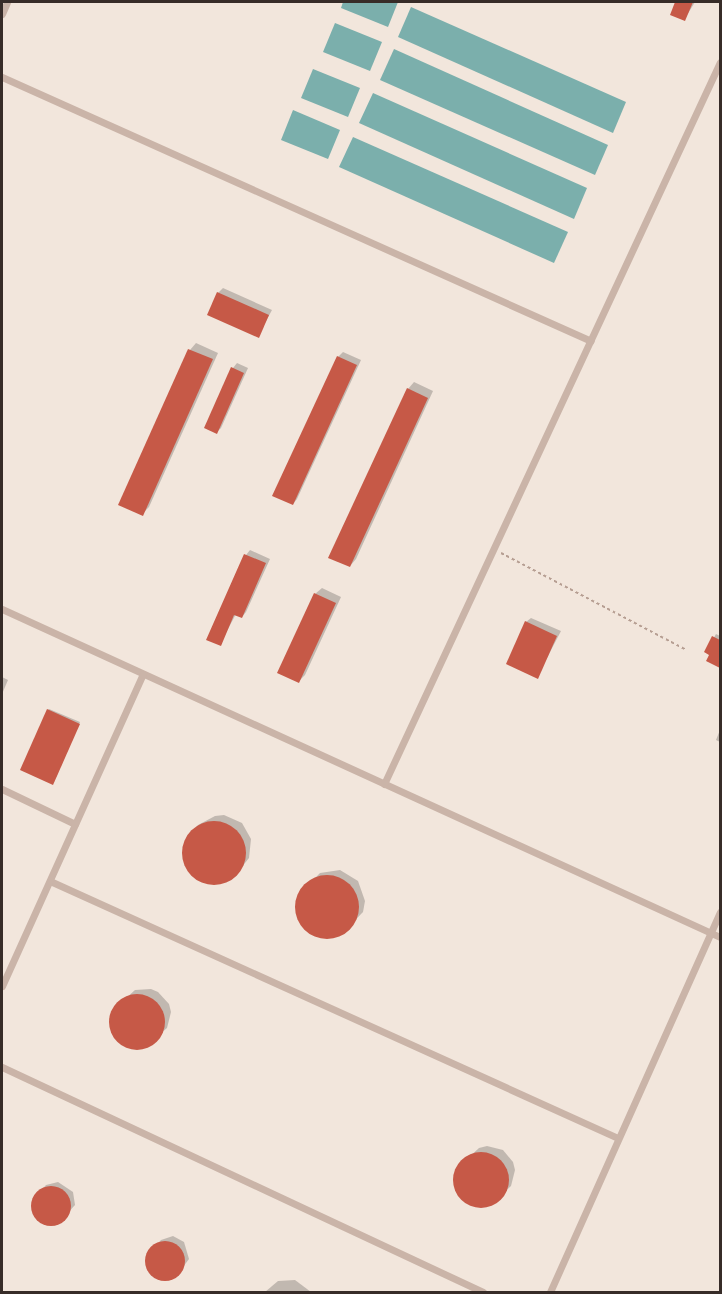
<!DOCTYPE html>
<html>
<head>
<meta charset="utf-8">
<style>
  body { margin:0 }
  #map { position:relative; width:722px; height:1294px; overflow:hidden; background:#f2e6dc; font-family:"Public Sans",sans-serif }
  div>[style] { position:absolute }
  .water>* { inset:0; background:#7bafac }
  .shadow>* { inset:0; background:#0003 }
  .building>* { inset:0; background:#c65947 }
  .round { border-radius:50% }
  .path>* { height:2px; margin-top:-1px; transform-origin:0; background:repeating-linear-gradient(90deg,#b69e92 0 3px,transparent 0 6px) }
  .service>* { height:7px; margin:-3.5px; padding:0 3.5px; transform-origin:3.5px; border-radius:3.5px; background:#cab4a8 }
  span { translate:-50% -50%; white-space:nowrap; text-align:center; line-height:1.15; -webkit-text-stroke:5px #faf0e9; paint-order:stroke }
  .frame { position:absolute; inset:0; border:3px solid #372c28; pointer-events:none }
</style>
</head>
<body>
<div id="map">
  <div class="water">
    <div style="clip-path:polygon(343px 2px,398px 2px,388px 27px,341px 8px)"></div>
    <div style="clip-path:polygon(411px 7px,626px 102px,613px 133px,398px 37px)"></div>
    <div style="clip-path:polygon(335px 23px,382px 42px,370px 71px,323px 52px)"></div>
    <div style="clip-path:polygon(394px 49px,608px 145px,595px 175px,380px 80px)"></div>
    <div style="clip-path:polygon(313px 69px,360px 88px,348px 117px,301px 98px)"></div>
    <div style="clip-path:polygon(373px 93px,587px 188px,574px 219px,359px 123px)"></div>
    <div style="clip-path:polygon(293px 110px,340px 130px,328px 159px,281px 140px)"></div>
    <div style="clip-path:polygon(353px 137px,568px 232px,554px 263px,339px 167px)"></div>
  </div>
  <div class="shadow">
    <div style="clip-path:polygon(677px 2px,695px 2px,684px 20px,672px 14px)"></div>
    <div style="clip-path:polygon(223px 288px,272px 310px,258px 336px,218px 293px)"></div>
    <div style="clip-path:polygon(196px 343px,218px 353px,149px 507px,142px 514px,120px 504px,190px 350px)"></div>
    <div style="clip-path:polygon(343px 352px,361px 360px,297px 499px,293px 504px,274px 495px,338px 357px)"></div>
    <div style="clip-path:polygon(237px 363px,248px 368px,221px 428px,216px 433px,233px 368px)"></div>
    <div style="clip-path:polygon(414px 382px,433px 391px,356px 559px,350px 566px,408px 389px)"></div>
    <div style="clip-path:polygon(250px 550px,270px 559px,246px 612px,242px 617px,236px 614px,220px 644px,246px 555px)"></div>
    <div style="clip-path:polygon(322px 588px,341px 597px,305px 675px,299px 681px,315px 594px)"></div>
    <div style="clip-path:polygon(531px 618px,561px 631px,537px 677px,526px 622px)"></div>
    <div style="clip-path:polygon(716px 634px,720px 636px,720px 662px,718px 665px,711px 654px,706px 652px)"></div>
    <div style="clip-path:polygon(2px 677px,8px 680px,2px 694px)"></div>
    <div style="clip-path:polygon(49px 709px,80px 722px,54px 782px,48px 710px)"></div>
    <div style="clip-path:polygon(720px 730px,720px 742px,716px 740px)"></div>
    <div style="clip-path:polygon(224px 815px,242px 823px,251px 839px,249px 858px,237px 873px,218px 883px,198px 879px,185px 863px,186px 842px,198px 825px,215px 816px)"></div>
    <div style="clip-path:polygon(340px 870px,358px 881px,365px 901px,363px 912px,342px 934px,324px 938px,306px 930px,300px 923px,297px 914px,299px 895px,320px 873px)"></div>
    <div style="clip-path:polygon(151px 989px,158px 992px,169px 1004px,171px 1012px,167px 1028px,146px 1046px,129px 1046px,115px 1035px,111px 1017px,114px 1009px,135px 990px)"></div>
    <div style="clip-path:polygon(487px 1146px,503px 1150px,513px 1162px,515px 1170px,511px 1186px,491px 1204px,472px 1204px,459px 1193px,455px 1175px,466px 1160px,479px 1148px)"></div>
    <div style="clip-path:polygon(58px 1182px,73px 1192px,75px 1205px,58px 1224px,46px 1224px,36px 1218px,33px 1200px,46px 1185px)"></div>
    <div style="clip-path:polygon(173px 1236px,184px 1242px,189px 1259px,177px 1275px,160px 1278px,148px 1266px,148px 1254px,161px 1240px)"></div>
    <div style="clip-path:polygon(295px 1280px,311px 1292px,265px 1292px,278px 1281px)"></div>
  </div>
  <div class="building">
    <div style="clip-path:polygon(675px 2px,693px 2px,685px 21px,670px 15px)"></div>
    <div style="clip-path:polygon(217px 292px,269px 315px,259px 338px,207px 315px)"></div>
    <div style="clip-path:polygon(188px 349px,213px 359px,143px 516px,118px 505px)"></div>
    <div style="clip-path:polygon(337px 356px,357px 365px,293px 505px,272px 496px)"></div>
    <div style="clip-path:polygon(231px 367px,244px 373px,217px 434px,204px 428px)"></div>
    <div style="clip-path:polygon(407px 388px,428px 398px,350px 567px,328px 558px)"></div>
    <div style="clip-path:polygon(244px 554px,266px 563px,242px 618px,234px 615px,221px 646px,206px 640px)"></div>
    <div style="clip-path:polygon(314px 593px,336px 603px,299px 683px,277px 673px)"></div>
    <div style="clip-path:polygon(525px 621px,557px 636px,538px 679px,506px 664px)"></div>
    <div style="clip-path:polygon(712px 636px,720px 640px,720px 668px,706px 661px,709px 655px,704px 652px)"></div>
    <div style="clip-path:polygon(47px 709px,80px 724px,53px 785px,20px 770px)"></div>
    <div class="round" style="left:182px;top:821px;width:64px;height:64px"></div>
    <div class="round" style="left:295px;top:875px;width:64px;height:64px"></div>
    <div class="round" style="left:109px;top:994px;width:56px;height:56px"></div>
    <div class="round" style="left:453px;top:1152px;width:56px;height:56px"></div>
    <div class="round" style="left:31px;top:1186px;width:40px;height:40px"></div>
    <div class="round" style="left:145px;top:1241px;width:40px;height:40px"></div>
  </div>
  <div class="path">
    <div style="left:501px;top:553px;width:208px;rotate:27.6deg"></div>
  </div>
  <div class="service">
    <div style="left:2px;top:14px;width:13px;rotate:-67deg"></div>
    <div style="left:2px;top:77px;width:645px;rotate:24.14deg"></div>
    <div style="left:2px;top:609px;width:789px;rotate:24.55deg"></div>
    <div style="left:384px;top:784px;width:796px;rotate:-65.04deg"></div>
    <div style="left:2px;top:789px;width:81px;rotate:25.6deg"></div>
    <div style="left:50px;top:881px;width:623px;rotate:24.35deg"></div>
    <div style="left:2px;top:986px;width:342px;rotate:-65.7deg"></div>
    <div style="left:2px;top:1067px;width:531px;rotate:25.07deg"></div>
    <div style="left:550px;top:1292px;width:416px;rotate:-65.9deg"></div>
  </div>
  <div class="frame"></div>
</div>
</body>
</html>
